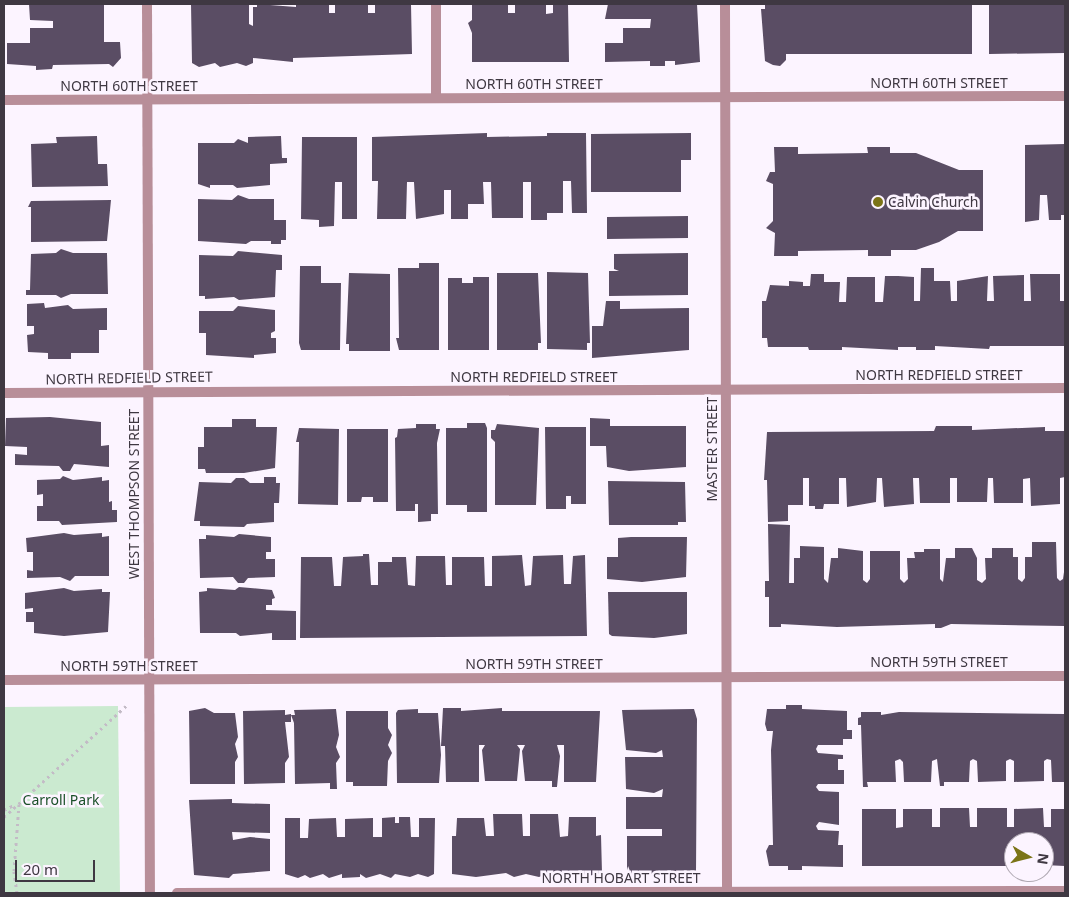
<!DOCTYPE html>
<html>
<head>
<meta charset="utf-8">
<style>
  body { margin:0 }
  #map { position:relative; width:1069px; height:897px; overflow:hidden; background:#fcf4ff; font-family:"Noto Sans",sans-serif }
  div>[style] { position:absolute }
  .green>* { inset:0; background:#cbead0 }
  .building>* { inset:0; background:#5a4d64 }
  .path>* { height:3px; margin-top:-1.5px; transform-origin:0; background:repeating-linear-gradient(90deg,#c3bbc6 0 2.5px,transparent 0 6.5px) }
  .minor>* { height:10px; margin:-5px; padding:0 5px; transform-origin:5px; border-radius:5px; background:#b88e99 }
  .tertiary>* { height:10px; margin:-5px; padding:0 5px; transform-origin:5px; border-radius:5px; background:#b88e99 }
  .dots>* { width:14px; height:14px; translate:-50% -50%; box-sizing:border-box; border:2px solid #fcf4ff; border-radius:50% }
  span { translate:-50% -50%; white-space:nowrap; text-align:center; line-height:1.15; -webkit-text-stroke:5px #fcf4ff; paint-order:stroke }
  .street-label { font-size:14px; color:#3f3842 }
  .poi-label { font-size:14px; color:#3f3842 }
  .left { translate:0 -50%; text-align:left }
  .park-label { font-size:14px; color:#1a5029 }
  .frame { position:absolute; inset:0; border:5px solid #3f3842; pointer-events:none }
  .north { position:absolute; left:1004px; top:832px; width:50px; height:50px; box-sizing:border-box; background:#fcf4ff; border:1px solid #b0a9b3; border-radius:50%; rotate:98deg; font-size:14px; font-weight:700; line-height:20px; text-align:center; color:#3f3842 }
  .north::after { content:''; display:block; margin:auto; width:18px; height:22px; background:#7b7417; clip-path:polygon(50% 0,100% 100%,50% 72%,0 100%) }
  .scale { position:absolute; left:15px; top:860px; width:80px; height:22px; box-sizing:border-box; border:2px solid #3f3842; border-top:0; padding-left:6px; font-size:15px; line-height:18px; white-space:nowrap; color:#3f3842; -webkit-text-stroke:4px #fcf4ff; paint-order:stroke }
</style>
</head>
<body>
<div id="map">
  <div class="green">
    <div style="clip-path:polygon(118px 706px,120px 893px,4px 893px,4px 707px)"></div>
  </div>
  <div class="building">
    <div style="clip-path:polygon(29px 4px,104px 4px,104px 42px,120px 42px,121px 58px,113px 67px,109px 64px,53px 65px,52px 69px,36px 70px,36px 66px,7px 64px,7px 43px,30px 43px,30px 28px,53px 28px,53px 21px,30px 20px)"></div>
    <div style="clip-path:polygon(191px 4px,249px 4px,249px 24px,253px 26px,253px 7px,257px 7px,257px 4px,296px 7px,296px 4px,329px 4px,329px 13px,335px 13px,335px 4px,368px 4px,368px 13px,375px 13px,375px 4px,411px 4px,412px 54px,293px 58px,293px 62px,253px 58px,253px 63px,246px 66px,237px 63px,220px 67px,215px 63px,199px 67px,192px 63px)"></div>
    <div style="clip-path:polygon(472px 4px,508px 4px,508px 13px,515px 13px,515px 4px,546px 4px,546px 14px,553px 13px,553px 4px,568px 4px,569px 62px,472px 62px,472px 33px,468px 23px,472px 20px)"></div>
    <div style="clip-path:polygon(608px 4px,697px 4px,700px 62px,675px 65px,675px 61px,665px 61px,665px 66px,650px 66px,650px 61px,605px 62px,605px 43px,623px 43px,623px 28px,650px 28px,651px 19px,605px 19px)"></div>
    <div style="clip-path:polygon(765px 4px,972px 4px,972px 54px,786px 54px,786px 60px,780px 66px,773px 65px,765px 61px,761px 9px,765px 9px)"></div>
    <div style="clip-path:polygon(989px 4px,1065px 5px,1065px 53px,989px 54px)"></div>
    <div style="clip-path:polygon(487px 133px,487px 137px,547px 136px,547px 133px,586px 133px,587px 213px,572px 213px,571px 181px,563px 181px,563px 213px,547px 213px,547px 220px,531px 220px,531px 182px,523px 182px,523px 218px,492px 218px,491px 182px,483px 182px,484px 204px,468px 204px,468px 219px,451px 219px,451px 190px,444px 190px,444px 214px,416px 219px,414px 182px,407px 182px,406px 219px,377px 219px,378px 181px,372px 181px,372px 137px)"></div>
    <div style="clip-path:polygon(691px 133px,691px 160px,681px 160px,681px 192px,591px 192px,591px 134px)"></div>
    <div style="clip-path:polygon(97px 136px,98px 164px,107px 164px,108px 186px,32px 187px,31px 144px,57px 143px,56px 137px)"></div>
    <div style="clip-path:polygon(281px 136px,282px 158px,287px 158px,287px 163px,270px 164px,270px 185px,237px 188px,233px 185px,210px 185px,210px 188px,198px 184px,198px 143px,234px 143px,238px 139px,248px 143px,248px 137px)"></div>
    <div style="clip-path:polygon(302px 137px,357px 137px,357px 219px,342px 219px,342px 182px,335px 182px,334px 226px,319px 227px,319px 220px,301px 219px)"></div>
    <div style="clip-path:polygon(1065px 144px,1065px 215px,1061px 215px,1061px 220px,1049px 220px,1047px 195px,1040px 195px,1039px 220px,1025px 222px,1025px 145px)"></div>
    <div style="clip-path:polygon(774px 147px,798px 147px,798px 154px,868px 153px,867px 147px,890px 147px,890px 153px,916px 153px,959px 170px,983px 170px,983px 231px,958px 231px,939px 242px,916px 250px,891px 250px,891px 256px,868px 256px,868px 250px,798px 251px,798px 256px,774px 256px,775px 233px,766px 228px,773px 221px,773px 184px,766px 181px,770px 172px,775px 172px)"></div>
    <div style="clip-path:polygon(238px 195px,249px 199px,274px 199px,274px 220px,286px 220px,286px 240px,281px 240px,281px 244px,271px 244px,271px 241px,251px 241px,246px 244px,198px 241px,198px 199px,232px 200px)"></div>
    <div style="clip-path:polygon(111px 200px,107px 241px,31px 242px,31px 207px,28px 207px,31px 201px)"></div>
    <div style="clip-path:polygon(688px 216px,688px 238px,607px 239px,607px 217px)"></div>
    <div style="clip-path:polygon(61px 249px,73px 253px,107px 253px,108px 294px,71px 294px,61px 298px,56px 295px,26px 295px,26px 290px,30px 290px,31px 254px,56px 253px)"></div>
    <div style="clip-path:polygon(238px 251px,282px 255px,282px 270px,276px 270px,275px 297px,239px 300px,234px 297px,205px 299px,205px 296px,199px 296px,199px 255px,233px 256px)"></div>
    <div style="clip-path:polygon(688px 253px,688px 295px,609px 296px,609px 271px,619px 271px,614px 269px,614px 254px)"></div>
    <div style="clip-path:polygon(419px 263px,439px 263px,439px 350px,399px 350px,396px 338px,399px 338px,398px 268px,419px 268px)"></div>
    <div style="clip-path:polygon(300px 266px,321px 266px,321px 283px,341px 283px,340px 350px,301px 350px,299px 343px)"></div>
    <div style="clip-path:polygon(921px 268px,934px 268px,934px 281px,950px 281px,951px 301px,957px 301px,957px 281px,988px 276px,987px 301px,994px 301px,993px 276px,1024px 275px,1024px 301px,1031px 301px,1030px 274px,1060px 274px,1060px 301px,1065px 301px,1065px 346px,990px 346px,989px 349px,935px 346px,935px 350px,916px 350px,916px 347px,898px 347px,898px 350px,842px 347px,842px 350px,809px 350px,808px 347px,768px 347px,767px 338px,762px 338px,762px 301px,766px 301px,770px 285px,789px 286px,789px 281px,803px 282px,803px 286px,810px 286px,811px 274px,824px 274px,824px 282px,840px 282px,839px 302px,846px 302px,847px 277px,875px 277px,875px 302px,883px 302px,885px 276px,898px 276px,914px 277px,914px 301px,920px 301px)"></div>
    <div style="clip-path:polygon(547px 272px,588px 273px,590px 343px,587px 343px,587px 350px,547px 349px)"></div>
    <div style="clip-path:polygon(349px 273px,390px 274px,390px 351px,349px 351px,349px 344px,346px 344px)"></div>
    <div style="clip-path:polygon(497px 273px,538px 273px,541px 343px,538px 343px,538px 350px,497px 350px)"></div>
    <div style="clip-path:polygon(473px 277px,489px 277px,489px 350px,448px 350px,448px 278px,462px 278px,462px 283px,473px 283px)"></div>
    <div style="clip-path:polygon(606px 301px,620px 301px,620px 309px,689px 308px,689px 350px,592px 358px,592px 326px,603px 326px)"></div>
    <div style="clip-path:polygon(44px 303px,45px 308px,68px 305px,73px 309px,107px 308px,107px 330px,99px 330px,99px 353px,71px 353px,71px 359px,48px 359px,48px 353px,28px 352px,27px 335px,34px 334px,34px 326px,27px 326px,27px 304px)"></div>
    <div style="clip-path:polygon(238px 306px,275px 310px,275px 331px,271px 333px,271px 338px,276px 338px,276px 353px,254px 355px,254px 358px,206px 355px,206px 333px,199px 333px,199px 311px,233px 311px)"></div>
    <div style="clip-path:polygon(50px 417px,101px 422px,101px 446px,109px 445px,109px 467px,74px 464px,70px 471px,63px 471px,59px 466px,15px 465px,15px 454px,27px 455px,27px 447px,5px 446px,6px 418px)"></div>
    <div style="clip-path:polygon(590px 418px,610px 419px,610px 426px,686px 426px,686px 467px,629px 471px,607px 467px,606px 446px,590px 446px)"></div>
    <div style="clip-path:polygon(232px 419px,256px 419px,256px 427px,277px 427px,275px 468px,244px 473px,206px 473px,205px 469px,198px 469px,198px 447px,204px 447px,204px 427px,232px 427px)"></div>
    <div style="clip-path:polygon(467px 423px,485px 423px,487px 428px,487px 512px,467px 512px,467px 505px,446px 505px,446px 428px,467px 428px)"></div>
    <div style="clip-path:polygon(416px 424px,436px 424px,436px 429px,440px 429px,437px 443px,438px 514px,431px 514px,431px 521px,418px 522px,418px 504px,415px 504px,415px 511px,396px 511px,395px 438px,397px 437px,398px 429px,416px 428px)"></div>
    <div style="clip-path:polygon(497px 424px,539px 428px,536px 505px,495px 505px,495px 442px,491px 438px,491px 430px,495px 430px)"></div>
    <div style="clip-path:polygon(936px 426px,972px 426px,972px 430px,1045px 427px,1045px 431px,1065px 431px,1065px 477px,1060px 478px,1060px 504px,1031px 506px,1030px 478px,1023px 479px,1023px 503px,994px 503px,993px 478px,988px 478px,987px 502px,957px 502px,957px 478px,950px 478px,950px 503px,920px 503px,919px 478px,913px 478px,914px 504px,884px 507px,882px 478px,877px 478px,876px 502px,847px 507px,846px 478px,839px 478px,839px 504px,824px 504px,823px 509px,815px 509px,815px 506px,809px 506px,809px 478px,803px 478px,803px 505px,788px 505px,788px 521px,768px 522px,767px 480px,764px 480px,767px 432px,934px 431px)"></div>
    <div style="clip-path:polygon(545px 427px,586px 427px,586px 504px,571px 504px,571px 496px,566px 496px,566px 509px,546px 509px)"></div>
    <div style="clip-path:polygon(299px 428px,339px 429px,338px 505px,298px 504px,299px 442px,296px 442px)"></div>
    <div style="clip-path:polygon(347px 429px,388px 429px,388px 502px,373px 502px,373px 497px,362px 497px,361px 502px,347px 502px)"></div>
    <div style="clip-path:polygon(63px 476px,73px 480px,102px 477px,102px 481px,109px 480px,109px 502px,112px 501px,112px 510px,117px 510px,117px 522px,62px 525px,59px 521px,37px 521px,37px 506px,43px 506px,43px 494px,37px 495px,37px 480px,60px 479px)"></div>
    <div style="clip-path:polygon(264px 477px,276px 477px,276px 483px,280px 483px,279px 503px,274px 503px,274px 522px,247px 524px,244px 527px,200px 526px,200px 521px,194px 521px,199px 482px,231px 483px,236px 478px,244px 478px,250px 483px,264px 483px)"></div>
    <div style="clip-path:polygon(608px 481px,685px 482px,686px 522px,678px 522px,678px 525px,609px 525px)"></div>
    <div style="clip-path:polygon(768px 524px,790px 525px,789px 583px,794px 583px,794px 558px,800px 558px,800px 546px,824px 547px,824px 579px,828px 583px,831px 558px,838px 558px,838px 548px,863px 551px,863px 580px,867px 583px,870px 579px,870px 551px,900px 551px,900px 579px,904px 583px,908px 579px,907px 558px,915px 558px,914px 552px,924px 552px,924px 549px,940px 549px,940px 579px,943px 582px,946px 558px,955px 558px,955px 548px,972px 548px,977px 558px,977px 580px,982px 583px,986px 579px,985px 558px,992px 558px,992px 548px,1013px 548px,1013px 557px,1018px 557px,1018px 579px,1022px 582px,1025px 578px,1025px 557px,1032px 557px,1032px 542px,1056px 542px,1057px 578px,1060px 581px,1063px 579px,1065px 565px,1065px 626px,951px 624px,941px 628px,935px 628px,935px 624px,837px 627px,781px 624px,781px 627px,769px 627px,769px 597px,765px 597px,765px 581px,769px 581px)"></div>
    <div style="clip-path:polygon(64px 533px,74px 535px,102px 533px,102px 537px,109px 536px,109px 576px,75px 576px,70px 581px,60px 577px,27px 578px,27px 570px,33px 571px,33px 552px,27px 552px,26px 538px)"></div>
    <div style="clip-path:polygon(239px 534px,271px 537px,271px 552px,266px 552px,266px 559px,275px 559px,275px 577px,248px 578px,244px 583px,238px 583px,233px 577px,200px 578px,199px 539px,206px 539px,206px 535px,234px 537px)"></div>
    <div style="clip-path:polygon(631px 537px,687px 537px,686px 577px,642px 582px,607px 579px,607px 557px,618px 557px,618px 538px)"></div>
    <div style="clip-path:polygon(363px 554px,369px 554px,371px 585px,378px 585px,378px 562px,392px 562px,392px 557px,406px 557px,408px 585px,415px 586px,416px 556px,445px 556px,446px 585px,452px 585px,452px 557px,484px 557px,485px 586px,492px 586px,492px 556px,522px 555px,525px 586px,531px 585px,533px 556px,563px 555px,564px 584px,571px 584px,573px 556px,585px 555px,587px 636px,300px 638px,301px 557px,332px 557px,334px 586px,341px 586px,343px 557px,363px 556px)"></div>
    <div style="clip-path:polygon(239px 587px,272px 590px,275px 598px,272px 599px,272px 605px,266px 605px,266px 610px,296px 611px,296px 640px,272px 640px,272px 633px,240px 636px,236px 633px,200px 633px,199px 592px,207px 591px,207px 588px,235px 590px)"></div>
    <div style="clip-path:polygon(64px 588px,74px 591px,102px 589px,102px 592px,110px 592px,108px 632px,64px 636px,34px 633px,34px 622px,26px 622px,26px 612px,33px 612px,33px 608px,25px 609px,25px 593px)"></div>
    <div style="clip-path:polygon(608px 592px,687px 592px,687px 634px,654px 638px,612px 636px,609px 634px)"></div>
    <div style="clip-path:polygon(786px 705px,802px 705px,802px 709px,847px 711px,847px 730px,852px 730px,852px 739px,843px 739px,843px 745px,818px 745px,816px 749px,818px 753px,843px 755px,843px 759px,838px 759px,838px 770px,844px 770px,844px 784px,818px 784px,816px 787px,819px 791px,839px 792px,839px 825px,819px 822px,816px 826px,818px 830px,839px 831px,838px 845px,843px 845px,843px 867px,802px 866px,802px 870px,788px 870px,788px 866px,769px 866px,766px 851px,769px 845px,773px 845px,771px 750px,773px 731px,767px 731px,765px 724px,767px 709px,786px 709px)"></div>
    <div style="clip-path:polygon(205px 708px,214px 713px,235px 713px,238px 737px,235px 744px,238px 757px,235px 762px,235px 784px,190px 784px,189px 711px)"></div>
    <div style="clip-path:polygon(443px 708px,461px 708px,461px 711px,502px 708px,502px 711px,600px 711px,596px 782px,564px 782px,564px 745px,557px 745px,560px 756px,557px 787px,552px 787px,552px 781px,525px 781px,522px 751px,525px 745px,517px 745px,520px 749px,517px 781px,485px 781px,482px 750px,485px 745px,479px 745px,479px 782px,446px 782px,445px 746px,441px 746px)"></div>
    <div style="clip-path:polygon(336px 709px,339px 735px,336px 747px,340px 757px,336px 763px,337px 789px,330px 789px,330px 783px,295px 784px,294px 723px,291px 715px,295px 715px,294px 710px)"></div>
    <div style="clip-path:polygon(418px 709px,418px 713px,438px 713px,441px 755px,439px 783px,397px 783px,396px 713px,398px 710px)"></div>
    <div style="clip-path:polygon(694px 709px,697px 719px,696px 873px,627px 874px,627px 836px,662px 836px,662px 829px,626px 829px,626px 797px,662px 797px,663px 789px,654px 793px,626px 789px,625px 757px,663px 757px,662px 750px,656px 753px,626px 750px,622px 710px)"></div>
    <div style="clip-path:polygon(285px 710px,285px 715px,291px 714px,291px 722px,285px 722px,289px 757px,285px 763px,285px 783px,244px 784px,243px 711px)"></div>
    <div style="clip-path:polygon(346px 711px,388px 711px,388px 728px,392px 735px,388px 745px,392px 753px,388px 761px,387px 786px,353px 786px,353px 782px,346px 782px)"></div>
    <div style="clip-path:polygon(861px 712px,881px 712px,881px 715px,899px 712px,1065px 714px,1065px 782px,1052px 782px,1051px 760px,1047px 759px,1044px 761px,1044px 781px,1014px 782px,1014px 761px,1010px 759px,1006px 761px,1006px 781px,978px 782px,977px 761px,973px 759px,970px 761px,969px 782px,944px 782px,944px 786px,940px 786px,937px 759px,932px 761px,931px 782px,904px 782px,903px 762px,900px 759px,895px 761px,896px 782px,867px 782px,868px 787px,863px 787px,861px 725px,858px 725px,858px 718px,861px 717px)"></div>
    <div style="clip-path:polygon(232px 799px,232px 803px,270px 804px,270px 833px,232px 832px,233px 840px,250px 837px,270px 839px,270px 871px,233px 874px,229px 878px,194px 875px,189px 800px)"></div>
    <div style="clip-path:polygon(940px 808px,969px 808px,970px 827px,977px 827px,977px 808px,1007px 808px,1007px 827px,1014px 827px,1014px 809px,1043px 808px,1044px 827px,1051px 827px,1051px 809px,1065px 809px,1065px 866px,1044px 865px,1044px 842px,1014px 842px,1014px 866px,862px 866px,862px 809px,896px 809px,896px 828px,903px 827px,903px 809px,932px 809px,932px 827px,940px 827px)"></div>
    <div style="clip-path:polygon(493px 814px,522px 814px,523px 836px,530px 836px,530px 814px,558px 814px,560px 837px,568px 836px,569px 817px,596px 817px,596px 836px,601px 835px,602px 873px,588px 876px,564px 873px,551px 877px,547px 874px,539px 877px,526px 874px,514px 877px,506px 873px,476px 877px,452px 874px,452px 836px,456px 836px,457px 818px,484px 818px,486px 836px,494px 836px)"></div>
    <div style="clip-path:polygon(395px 817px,395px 823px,399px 823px,399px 817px,410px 817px,411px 837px,419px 837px,419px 818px,435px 818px,434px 874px,428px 877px,418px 874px,410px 877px,395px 874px,391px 878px,380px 874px,366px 878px,360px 874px,360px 877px,342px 878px,342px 874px,329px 878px,323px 874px,310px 878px,305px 875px,298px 878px,285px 874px,285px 818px,300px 818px,300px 838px,308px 838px,309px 819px,336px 818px,337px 837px,345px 837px,345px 819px,373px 818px,373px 837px,382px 837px,382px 818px)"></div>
  </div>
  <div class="path">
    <div style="left:4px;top:810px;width:11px;rotate:-27deg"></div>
    <div style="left:4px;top:817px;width:168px;rotate:-42.3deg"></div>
    <div style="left:17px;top:893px;width:22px;rotate:-98deg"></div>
    <div style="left:14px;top:871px;width:67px;rotate:-85.7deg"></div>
  </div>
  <div class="minor">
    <div style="left:147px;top:4px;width:889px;rotate:89.81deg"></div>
    <div style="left:436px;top:4px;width:94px;rotate:90deg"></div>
    <div style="left:725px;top:4px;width:889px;rotate:89.87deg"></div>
    <div style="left:4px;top:393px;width:1061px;rotate:-0.27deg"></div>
    <div style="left:4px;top:680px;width:1061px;rotate:-0.22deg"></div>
    <div style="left:177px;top:893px;width:888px;rotate:-0.13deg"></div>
  </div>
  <div class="tertiary">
    <div style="left:4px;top:100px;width:1061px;rotate:-0.22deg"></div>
  </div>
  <div class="dots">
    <div style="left:878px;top:202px;background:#7b7417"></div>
  </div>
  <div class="street-label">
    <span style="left:939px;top:83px">NORTH 60TH STREET</span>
    <span style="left:534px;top:84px">NORTH 60TH STREET</span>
    <span style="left:129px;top:86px">NORTH 60TH STREET</span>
    <span style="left:939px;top:375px">NORTH REDFIELD STREET</span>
    <span style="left:534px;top:377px">NORTH REDFIELD STREET</span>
    <span style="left:129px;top:378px;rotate:-1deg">NORTH REDFIELD STREET</span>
    <span style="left:712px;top:449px;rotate:-90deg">MASTER STREET</span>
    <span style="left:134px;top:494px;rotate:-90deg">WEST THOMPSON STREET</span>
    <span style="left:939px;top:662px">NORTH 59TH STREET</span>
    <span style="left:534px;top:664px">NORTH 59TH STREET</span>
    <span style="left:129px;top:666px">NORTH 59TH STREET</span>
    <span style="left:621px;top:878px">NORTH HOBART STREET</span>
  </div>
  <div class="poi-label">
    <span class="left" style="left:888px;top:202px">Calvin Church</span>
  </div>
  <div class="park-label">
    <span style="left:61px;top:800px">Carroll Park</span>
  </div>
  <div class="frame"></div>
  <div class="north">N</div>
  <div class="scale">20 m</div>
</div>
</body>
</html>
